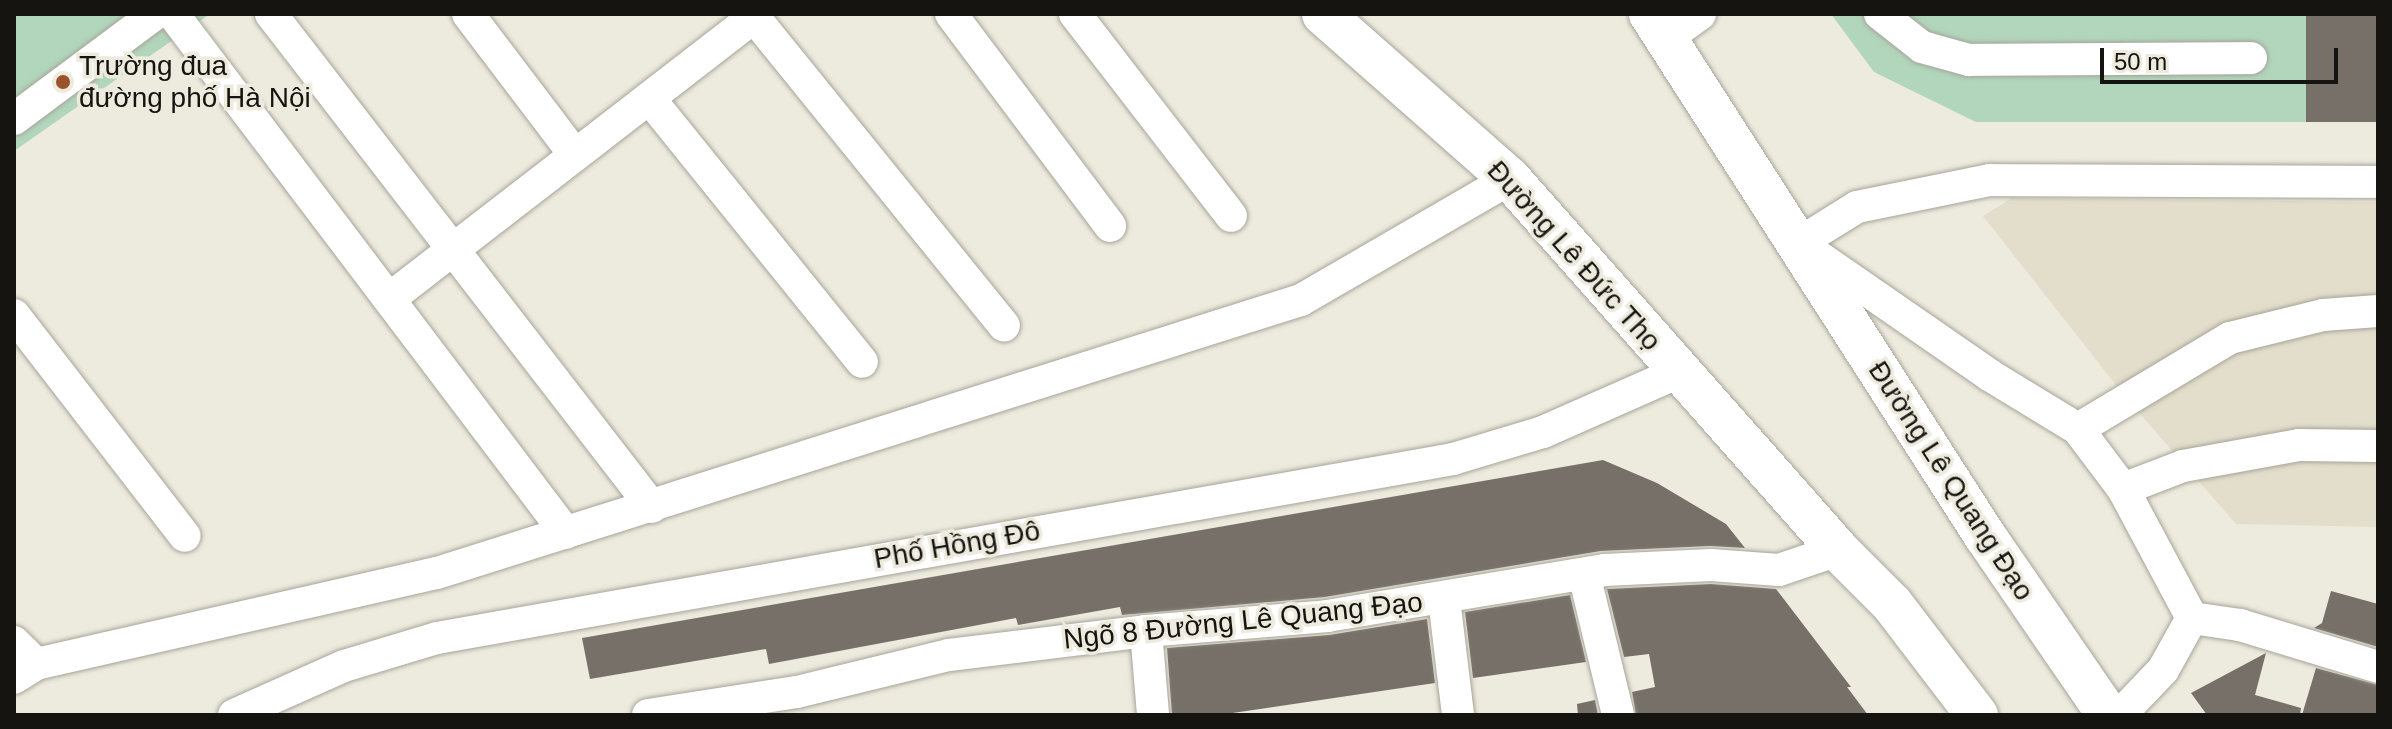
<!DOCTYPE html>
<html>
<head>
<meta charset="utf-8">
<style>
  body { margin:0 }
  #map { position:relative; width:2392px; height:729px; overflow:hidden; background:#edeade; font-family:Arial,sans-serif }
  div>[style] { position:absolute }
  .built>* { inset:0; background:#e3decb }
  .green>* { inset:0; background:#b1d6bc }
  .building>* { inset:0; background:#777068 }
  .roads { filter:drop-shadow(0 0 2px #a7a499) drop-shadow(0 0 2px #a7a499) }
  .minor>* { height:32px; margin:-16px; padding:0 16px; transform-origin:16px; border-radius:16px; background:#fff }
  .major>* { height:42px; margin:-21px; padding:0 21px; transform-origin:21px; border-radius:21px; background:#fff }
  .dots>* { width:22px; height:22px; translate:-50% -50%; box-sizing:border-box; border:4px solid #edeade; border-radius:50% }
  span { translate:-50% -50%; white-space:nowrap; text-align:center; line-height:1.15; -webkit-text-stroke:7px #edeade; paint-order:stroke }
  .poi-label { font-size:28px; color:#161411 }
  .left { translate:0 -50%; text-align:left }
  .street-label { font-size:28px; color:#161411 }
  .frame { position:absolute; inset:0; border:16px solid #161411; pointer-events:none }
  .scale { position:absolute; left:2100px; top:48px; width:238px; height:36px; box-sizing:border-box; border:4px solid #161411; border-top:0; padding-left:10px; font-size:24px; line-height:28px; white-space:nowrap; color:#161411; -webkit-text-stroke:6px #edeade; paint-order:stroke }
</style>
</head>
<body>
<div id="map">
  <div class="built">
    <div style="clip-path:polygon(2012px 198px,2378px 202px,2378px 527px,2236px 524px,2127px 399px,1983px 216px)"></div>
  </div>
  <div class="green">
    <div style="clip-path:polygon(14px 14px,210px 14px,14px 151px)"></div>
    <div style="clip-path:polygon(1831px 14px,2378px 14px,2378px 122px,1976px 122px,1874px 72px)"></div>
  </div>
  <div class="building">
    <div style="clip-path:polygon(2306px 14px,2378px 14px,2378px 122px,2306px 122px)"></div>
    <div style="clip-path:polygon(1603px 460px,1657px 483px,1726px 524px,1745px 548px,1710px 546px,1601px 551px,1325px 597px,1122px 615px,1120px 607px,1018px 625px,1016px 618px,769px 664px,766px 649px,590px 679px,582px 638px)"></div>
    <div style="clip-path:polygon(1711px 584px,1776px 589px,1851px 687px,1847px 687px,1868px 715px,1636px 715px,1632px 692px,1655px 687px,1649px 654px,1624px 657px,1607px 589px)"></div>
    <div style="clip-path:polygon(2331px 591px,2378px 604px,2378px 647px,2314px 628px,2322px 623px)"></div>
    <div style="clip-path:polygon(1570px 595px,1586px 662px,1473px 678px,1465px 612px)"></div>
    <div style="clip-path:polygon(1427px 619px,1435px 683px,1219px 715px,1172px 715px,1167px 648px,1329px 635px)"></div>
    <div style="clip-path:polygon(2266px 653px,2255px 695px,2301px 708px,2300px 715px,2207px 715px,2191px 693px)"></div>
    <div style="clip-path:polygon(2316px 668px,2378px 685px,2378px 715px,2302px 715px)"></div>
    <div style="clip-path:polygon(1595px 700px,1598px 715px,1578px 715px,1577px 704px)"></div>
  </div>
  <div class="roads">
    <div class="minor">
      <div style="left:173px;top:14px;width:651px;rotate:52.87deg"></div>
      <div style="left:271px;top:14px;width:623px;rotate:52.3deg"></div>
      <div style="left:468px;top:14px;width:177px;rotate:52.8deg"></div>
      <div style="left:951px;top:14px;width:265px;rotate:53.1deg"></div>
      <div style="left:1075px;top:14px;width:255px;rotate:52.3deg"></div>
      <div style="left:1880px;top:14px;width:53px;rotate:38.2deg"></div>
      <div style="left:1922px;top:47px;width:49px;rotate:15.5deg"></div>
      <div style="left:1969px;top:60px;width:282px;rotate:-0.4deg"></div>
      <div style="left:754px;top:17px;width:397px;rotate:51deg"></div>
      <div style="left:1667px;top:38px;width:41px;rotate:-36deg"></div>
      <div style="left:649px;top:98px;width:339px;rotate:51.1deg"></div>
      <div style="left:14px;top:119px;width:176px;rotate:-36.7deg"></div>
      <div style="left:389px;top:299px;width:466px;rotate:-37.7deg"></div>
      <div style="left:14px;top:315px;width:279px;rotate:52.3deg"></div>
      <div style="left:2078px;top:429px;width:177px;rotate:-30.9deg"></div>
      <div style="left:2230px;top:338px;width:96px;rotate:-13.9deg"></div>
      <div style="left:2323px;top:315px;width:55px;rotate:-4.2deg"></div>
      <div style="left:2123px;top:489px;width:64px;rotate:-21deg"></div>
      <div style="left:2183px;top:466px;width:118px;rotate:-10.3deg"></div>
      <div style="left:2299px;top:445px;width:79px;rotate:0.7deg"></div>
      <div style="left:1584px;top:574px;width:145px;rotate:76.4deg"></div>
      <div style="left:1444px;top:599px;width:117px;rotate:83.1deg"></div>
      <div style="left:2192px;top:618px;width:146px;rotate:-118.1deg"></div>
      <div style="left:2123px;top:489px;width:75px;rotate:-126.9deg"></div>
      <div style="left:2078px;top:429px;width:102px;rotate:-148.7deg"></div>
      <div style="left:1991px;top:376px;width:234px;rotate:-145.3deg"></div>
      <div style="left:1799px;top:243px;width:68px;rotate:-31.8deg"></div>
      <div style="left:1857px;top:207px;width:136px;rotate:-11.5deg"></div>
      <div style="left:1990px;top:180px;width:388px;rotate:0.3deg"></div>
      <div style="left:2192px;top:618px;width:49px;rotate:8.3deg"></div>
      <div style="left:2240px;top:625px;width:144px;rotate:16.9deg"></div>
      <div style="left:1146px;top:631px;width:84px;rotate:85.2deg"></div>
      <div style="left:14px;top:642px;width:31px;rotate:45deg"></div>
      <div style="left:14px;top:678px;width:26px;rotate:-32deg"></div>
      <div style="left:36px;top:664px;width:411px;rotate:-12.8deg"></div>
      <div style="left:437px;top:573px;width:906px;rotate:-17.54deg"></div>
      <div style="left:1301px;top:300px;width:241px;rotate:-30.1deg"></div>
      <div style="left:234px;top:715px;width:120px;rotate:-24deg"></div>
      <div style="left:344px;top:666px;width:97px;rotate:-16.8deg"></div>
      <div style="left:437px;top:638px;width:1032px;rotate:-9.99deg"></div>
      <div style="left:1453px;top:459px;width:94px;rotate:-16.7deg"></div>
      <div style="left:1543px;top:432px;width:149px;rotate:-23.8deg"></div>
      <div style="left:648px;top:715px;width:151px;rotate:-8.8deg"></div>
      <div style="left:797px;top:692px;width:156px;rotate:-13.7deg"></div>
      <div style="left:949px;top:655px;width:198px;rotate:-6.9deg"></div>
      <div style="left:1146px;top:631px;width:182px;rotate:-4.7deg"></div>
      <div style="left:1327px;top:616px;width:281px;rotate:-9.4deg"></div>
      <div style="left:1604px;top:570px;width:107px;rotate:-2.7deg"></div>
      <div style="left:1711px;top:565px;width:68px;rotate:4.2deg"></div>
      <div style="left:1779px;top:570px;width:62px;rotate:-18.7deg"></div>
      <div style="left:2120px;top:715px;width:62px;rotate:-46.3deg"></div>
      <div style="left:2163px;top:670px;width:60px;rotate:-60.9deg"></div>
    </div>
    <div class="major">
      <div style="left:1323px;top:14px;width:249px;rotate:41.4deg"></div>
      <div style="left:1510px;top:179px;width:495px;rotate:48.5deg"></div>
      <div style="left:1838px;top:550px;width:76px;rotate:45deg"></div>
      <div style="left:1892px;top:604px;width:140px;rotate:52.6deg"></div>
      <div style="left:1650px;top:14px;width:620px;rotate:57.31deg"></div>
      <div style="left:1985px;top:536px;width:217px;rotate:55.5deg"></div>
    </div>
  </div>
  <div class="dots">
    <div style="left:63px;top:82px;background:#9a532b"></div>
  </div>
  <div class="poi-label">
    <span class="left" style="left:79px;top:82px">Trường đua<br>đường phố Hà Nội</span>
  </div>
  <div class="street-label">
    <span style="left:1574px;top:256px;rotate:48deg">Đường Lê Đức Thọ</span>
    <span style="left:1951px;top:481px;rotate:57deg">Đường Lê Quang Đạo</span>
    <span style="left:957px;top:545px;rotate:-10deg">Phố Hồng Đô</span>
    <span style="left:1243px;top:621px;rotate:-6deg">Ngõ 8 Đường Lê Quang Đạo</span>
  </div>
  <div class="frame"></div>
  <div class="scale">50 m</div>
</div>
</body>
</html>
